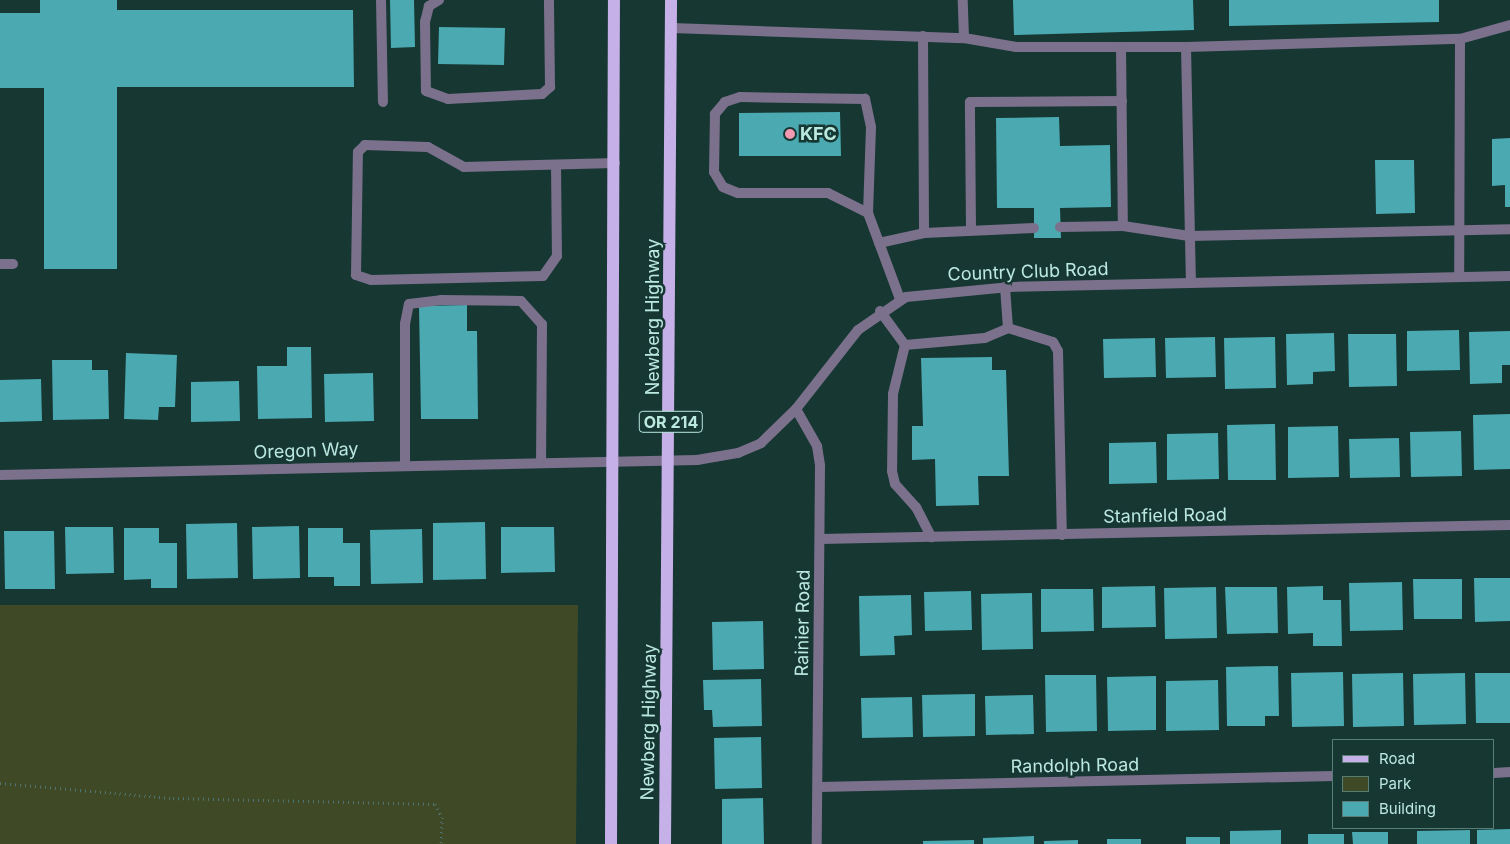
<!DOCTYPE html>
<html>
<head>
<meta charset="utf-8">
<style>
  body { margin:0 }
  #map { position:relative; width:1510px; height:844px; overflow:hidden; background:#173733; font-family:Inter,sans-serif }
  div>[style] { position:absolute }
  .green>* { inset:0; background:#3f4926 }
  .building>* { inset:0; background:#4aa9b1 }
  .path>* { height:3px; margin-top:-1.5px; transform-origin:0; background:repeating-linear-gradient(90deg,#507570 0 1px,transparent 0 5px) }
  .service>* { height:10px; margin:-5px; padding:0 5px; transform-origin:5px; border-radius:5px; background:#7b718c }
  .minor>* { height:10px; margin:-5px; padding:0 5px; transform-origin:5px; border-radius:5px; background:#7b718c }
  .tertiary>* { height:10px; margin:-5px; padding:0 5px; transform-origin:5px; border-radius:5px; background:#7b718c }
  .primary>* { height:12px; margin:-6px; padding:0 6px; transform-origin:6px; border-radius:6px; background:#c6b0e8 }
  .dots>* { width:14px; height:14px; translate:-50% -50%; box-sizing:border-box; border:2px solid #173733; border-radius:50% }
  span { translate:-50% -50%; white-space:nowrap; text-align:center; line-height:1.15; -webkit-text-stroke:5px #173733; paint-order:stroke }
  .shield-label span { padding:1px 4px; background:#173733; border:1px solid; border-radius:4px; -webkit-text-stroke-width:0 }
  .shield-label { font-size:16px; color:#bbe9e0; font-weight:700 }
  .poi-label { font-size:18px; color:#bbe9e0; font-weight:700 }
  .left { translate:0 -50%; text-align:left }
  .street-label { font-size:18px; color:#bbe9e0 }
  .legend { position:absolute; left:1332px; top:739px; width:162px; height:90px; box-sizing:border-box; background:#173733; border:1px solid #597e78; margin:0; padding:6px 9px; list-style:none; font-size:15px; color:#bbe9e0 }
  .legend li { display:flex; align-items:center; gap:10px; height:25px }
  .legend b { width:25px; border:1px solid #597e78 }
</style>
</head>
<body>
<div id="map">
  <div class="green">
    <div style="clip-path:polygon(0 605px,578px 605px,576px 844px,0 844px)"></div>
  </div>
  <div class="building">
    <div style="clip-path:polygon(40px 0,117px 0,117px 10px,353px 10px,354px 87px,117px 87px,117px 269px,44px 269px,44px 88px,0 88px,0 13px,40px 13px)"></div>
    <div style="clip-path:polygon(390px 0,414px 0,415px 47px,391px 48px)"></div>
    <div style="clip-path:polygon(1013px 0,1193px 0,1194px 30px,1014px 35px)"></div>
    <div style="clip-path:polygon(1229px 0,1439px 0,1439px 22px,1229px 26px)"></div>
    <div style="clip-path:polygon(439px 27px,505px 28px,504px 65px,438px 64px)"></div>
    <div style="clip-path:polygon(840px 112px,841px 156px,739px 156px,739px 113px)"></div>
    <div style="clip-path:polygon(1059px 117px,1060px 146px,1110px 145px,1111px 207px,1060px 208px,1061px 238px,1034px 238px,1034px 208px,997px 208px,996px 118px)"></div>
    <div style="clip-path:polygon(1510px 138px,1510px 207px,1505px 207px,1505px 185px,1492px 186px,1492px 139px)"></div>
    <div style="clip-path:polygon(1375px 160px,1414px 160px,1415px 213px,1376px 214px)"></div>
    <div style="clip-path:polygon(467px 305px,467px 331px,477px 331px,478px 419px,421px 419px,419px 306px)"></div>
    <div style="clip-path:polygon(1459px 330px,1460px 370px,1407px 371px,1407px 331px)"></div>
    <div style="clip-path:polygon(1510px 331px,1510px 365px,1502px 365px,1502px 383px,1470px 384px,1469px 332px)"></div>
    <div style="clip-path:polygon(1334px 333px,1335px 371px,1313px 372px,1313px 384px,1287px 385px,1286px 334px)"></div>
    <div style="clip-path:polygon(1348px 334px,1396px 334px,1397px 386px,1349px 387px)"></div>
    <div style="clip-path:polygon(1215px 337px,1216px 377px,1166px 378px,1165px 338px)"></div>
    <div style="clip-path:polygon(1275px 337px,1276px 388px,1225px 389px,1224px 338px)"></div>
    <div style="clip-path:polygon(1155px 338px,1156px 377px,1104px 378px,1103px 339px)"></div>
    <div style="clip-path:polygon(287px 347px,311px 347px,312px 418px,258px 419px,257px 366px,287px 366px)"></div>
    <div style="clip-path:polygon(126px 353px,177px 355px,175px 407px,159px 407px,158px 420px,124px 419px)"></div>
    <div style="clip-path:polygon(992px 357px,992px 370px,1006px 370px,1009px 476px,978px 476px,979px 505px,936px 506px,935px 459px,912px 460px,912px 426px,923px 426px,921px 358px)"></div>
    <div style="clip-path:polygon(52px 360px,92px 360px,92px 370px,108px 370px,109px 419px,53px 420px)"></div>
    <div style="clip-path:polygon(373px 373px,374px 421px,325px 422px,324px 374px)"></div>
    <div style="clip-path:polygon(41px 379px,42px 421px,0 422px,0 380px)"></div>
    <div style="clip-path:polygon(239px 381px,240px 421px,191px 422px,191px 382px)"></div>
    <div style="clip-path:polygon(1510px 414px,1510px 469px,1474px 470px,1473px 415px)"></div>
    <div style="clip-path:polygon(1275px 424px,1276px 480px,1228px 480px,1227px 425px)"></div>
    <div style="clip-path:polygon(1338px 426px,1339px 477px,1288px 478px,1288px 427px)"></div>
    <div style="clip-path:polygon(1461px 431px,1462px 476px,1411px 477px,1410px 432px)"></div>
    <div style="clip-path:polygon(1218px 433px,1219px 479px,1167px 480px,1167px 434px)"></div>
    <div style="clip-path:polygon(1399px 438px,1400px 477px,1350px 478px,1349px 439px)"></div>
    <div style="clip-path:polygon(1156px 442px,1157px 483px,1109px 484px,1109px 443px)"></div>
    <div style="clip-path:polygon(485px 522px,486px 579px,433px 580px,433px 523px)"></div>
    <div style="clip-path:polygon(237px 523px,238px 578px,187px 579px,186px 524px)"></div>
    <div style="clip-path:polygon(299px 526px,300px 578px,253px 579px,252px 527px)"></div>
    <div style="clip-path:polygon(65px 527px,113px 527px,114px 573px,66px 574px)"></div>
    <div style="clip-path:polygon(501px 527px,554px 527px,555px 572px,501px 573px)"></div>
    <div style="clip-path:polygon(124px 528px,159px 528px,159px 543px,177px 543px,177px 588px,151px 588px,151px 579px,124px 580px)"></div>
    <div style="clip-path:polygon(308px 528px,343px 528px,343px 543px,360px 543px,360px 586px,334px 586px,334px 577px,308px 577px)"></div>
    <div style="clip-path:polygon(422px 529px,423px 583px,371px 584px,370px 530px)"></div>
    <div style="clip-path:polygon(4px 531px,54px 531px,55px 589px,5px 589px)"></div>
    <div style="clip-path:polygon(1474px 578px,1510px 578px,1510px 621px,1475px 622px)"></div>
    <div style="clip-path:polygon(1413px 579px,1462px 579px,1462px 619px,1414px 619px)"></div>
    <div style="clip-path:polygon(1402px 582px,1403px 630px,1350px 631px,1349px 583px)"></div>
    <div style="clip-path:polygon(1155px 586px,1156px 627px,1102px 628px,1102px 587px)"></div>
    <div style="clip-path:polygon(1323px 586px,1323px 600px,1341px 600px,1342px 646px,1313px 646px,1313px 633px,1288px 634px,1287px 587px)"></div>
    <div style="clip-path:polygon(1216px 587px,1217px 638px,1165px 639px,1164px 588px)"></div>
    <div style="clip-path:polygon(1225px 587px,1277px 587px,1278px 633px,1227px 634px)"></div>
    <div style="clip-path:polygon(1041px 589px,1093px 589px,1094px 631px,1041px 632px)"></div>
    <div style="clip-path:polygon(971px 591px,972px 630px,925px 631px,924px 592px)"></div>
    <div style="clip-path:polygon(1032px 593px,1033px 649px,982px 650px,981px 594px)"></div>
    <div style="clip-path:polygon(911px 595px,912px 635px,894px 636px,895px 655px,860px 656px,859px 596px)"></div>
    <div style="clip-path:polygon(763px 621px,764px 669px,713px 670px,712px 622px)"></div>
    <div style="clip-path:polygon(1278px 666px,1279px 716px,1265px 716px,1265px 726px,1227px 726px,1226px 667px)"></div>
    <div style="clip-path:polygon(1343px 672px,1344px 726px,1292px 727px,1291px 673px)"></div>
    <div style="clip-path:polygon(1403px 673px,1404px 726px,1353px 727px,1352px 674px)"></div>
    <div style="clip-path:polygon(1465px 673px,1466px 724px,1414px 725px,1413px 674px)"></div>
    <div style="clip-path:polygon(1475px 673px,1510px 673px,1510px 723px,1476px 723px)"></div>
    <div style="clip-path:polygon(1045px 675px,1096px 675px,1097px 731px,1046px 732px)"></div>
    <div style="clip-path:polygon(1156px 676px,1156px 730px,1108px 731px,1107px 677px)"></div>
    <div style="clip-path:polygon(761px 679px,762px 726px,713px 727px,712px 710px,704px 710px,703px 680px)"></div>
    <div style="clip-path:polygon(1218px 680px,1219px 730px,1166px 731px,1166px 681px)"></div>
    <div style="clip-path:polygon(975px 694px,975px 736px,923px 737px,922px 695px)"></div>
    <div style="clip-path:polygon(1033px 695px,1034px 734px,986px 735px,985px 696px)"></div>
    <div style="clip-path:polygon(912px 697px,913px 737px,862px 738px,861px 698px)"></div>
    <div style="clip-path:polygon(761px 737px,762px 788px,715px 789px,714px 738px)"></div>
    <div style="clip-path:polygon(763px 798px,764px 844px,722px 844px,722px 799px)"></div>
    <div style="clip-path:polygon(1510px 829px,1510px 844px,1477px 844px,1477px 830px)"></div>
    <div style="clip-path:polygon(1281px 830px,1281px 844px,1230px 844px,1230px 831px)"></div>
    <div style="clip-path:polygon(1470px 830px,1470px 844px,1417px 844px,1417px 831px)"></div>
    <div style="clip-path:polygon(1352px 832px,1388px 832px,1388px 844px,1353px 844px)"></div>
    <div style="clip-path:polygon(1308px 834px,1344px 834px,1344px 844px,1308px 844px)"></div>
    <div style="clip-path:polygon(1034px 836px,1034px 844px,983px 844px,983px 838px)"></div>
    <div style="clip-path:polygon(1186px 837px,1220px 837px,1220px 844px,1186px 844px)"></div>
    <div style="clip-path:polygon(1107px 839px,1141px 839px,1141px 844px,1107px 844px)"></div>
    <div style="clip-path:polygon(974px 840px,974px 844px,923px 844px,923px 841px)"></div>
    <div style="clip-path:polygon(1078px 840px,1078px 844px,1044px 844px,1044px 841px)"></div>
  </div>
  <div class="path">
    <div style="left:0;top:783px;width:174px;rotate:5deg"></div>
    <div style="left:173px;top:798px;width:262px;rotate:1.3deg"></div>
    <div style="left:435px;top:804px;width:15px;rotate:62deg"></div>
    <div style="left:442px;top:817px;width:27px;rotate:92deg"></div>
  </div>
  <div class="service">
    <div style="left:381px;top:0;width:102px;rotate:88.9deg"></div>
    <div style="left:439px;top:0;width:12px;rotate:149deg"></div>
    <div style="left:429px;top:6px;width:16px;rotate:104deg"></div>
    <div style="left:425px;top:22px;width:69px;rotate:89.2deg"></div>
    <div style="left:426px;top:91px;width:23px;rotate:20deg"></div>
    <div style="left:448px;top:99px;width:94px;rotate:-3deg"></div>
    <div style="left:542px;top:94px;width:11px;rotate:-41deg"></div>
    <div style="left:550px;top:87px;width:87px;rotate:-90.7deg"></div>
    <div style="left:672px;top:28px;width:292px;rotate:2deg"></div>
    <div style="left:964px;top:38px;width:38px;rotate:-92deg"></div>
    <div style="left:923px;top:36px;width:197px;rotate:89.7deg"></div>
    <div style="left:964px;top:38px;width:53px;rotate:9.8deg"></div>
    <div style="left:1016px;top:47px;width:170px"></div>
    <div style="left:1186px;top:47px;width:236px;rotate:88.8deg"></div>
    <div style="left:1460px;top:39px;width:52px;rotate:-15.6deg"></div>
    <div style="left:1121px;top:47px;width:179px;rotate:89.4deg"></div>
    <div style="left:1186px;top:47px;width:274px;rotate:-1.7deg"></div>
    <div style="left:1460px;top:39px;width:238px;rotate:90.2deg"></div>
    <div style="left:556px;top:165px;width:91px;rotate:89.4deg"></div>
    <div style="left:557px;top:256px;width:24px;rotate:125deg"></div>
    <div style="left:543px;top:276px;width:172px;rotate:178.7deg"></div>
    <div style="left:371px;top:280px;width:16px;rotate:-162deg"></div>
    <div style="left:356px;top:275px;width:123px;rotate:-89.1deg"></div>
    <div style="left:358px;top:152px;width:10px;rotate:-45deg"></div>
    <div style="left:365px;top:145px;width:63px;rotate:1.8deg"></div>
    <div style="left:428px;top:147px;width:41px;rotate:29.1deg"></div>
    <div style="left:464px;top:167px;width:151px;rotate:-1.5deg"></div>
    <div style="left:868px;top:213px;width:86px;rotate:-88deg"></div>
    <div style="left:871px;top:127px;width:29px;rotate:-102deg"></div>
    <div style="left:865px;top:99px;width:125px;rotate:-179.1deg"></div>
    <div style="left:740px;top:97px;width:16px;rotate:162deg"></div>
    <div style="left:725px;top:102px;width:16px;rotate:130deg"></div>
    <div style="left:715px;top:114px;width:58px;rotate:91deg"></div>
    <div style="left:714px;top:172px;width:17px;rotate:59deg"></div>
    <div style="left:723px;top:187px;width:16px;rotate:22deg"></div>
    <div style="left:738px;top:193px;width:90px"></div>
    <div style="left:828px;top:193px;width:45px;rotate:26.6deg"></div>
    <div style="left:868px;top:213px;width:92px;rotate:69.6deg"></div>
    <div style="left:1060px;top:227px;width:63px;rotate:-0.9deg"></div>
    <div style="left:1123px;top:226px;width:67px;rotate:8.6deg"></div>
    <div style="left:1189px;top:236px;width:321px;rotate:-1.2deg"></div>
    <div style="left:971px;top:229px;width:127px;rotate:-90.5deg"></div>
    <div style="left:970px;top:102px;width:152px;rotate:-0.4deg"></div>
    <div style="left:879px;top:243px;width:46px;rotate:-12.5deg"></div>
    <div style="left:924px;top:233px;width:110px;rotate:-2.6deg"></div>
    <div style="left:0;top:264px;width:13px"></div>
    <div style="left:880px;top:311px;width:42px;rotate:53.7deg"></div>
    <div style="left:905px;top:345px;width:80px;rotate:-5deg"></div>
    <div style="left:985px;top:338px;width:25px;rotate:-23deg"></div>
    <div style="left:1008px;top:328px;width:41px;rotate:-94.2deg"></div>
    <div style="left:1008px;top:328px;width:47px;rotate:17.3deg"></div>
    <div style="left:1053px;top:342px;width:10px;rotate:61deg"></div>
    <div style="left:1058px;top:351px;width:184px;rotate:88.8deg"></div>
    <div style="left:905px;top:345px;width:50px;rotate:103.8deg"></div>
    <div style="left:893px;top:394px;width:77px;rotate:90.7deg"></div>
    <div style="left:892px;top:471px;width:13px;rotate:77deg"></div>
    <div style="left:895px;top:484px;width:31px;rotate:48deg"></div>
    <div style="left:916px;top:507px;width:34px;rotate:63deg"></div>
    <div style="left:405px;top:464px;width:140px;rotate:-90deg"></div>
    <div style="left:405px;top:324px;width:20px;rotate:-79deg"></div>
    <div style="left:409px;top:304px;width:32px;rotate:-7deg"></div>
    <div style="left:441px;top:300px;width:80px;rotate:0.7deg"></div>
    <div style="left:521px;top:301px;width:31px;rotate:48deg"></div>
    <div style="left:542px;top:324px;width:138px;rotate:90.4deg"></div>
  </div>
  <div class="minor">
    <div style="left:796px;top:409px;width:43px;rotate:60.4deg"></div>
    <div style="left:817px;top:446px;width:20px;rotate:81deg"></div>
    <div style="left:820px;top:466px;width:378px;rotate:90.5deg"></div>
    <div style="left:820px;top:539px;width:690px;rotate:-1.16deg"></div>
    <div style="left:1494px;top:773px;width:16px;rotate:-4deg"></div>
    <div style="left:818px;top:787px;width:516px;rotate:-1.22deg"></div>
  </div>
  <div class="tertiary">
    <div style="left:0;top:475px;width:697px;rotate:-1.23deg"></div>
    <div style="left:697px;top:460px;width:42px;rotate:-9.7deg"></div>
    <div style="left:738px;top:453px;width:25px;rotate:-23deg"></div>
    <div style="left:761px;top:443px;width:49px;rotate:-44.2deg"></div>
    <div style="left:796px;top:409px;width:100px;rotate:-51.9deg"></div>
    <div style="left:858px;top:330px;width:58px;rotate:-34.5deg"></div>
    <div style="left:906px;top:297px;width:103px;rotate:-5.5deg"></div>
    <div style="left:1009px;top:287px;width:501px;rotate:-1.26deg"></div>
  </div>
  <div class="primary">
    <div style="left:611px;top:844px;width:844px;rotate:-89.8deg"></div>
    <div style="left:665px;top:844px;width:844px;rotate:-89.59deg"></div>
  </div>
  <div class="dots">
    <div style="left:790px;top:134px;background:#f19ab1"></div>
  </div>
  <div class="shield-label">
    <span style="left:671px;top:422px">OR 214</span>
  </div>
  <div class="poi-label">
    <span class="left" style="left:800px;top:134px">KFC</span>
  </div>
  <div class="street-label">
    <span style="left:1028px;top:272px;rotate:-2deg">Country Club Road</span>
    <span style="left:653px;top:317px;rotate:-90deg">Newberg Highway</span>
    <span style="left:306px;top:451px;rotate:-2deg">Oregon Way</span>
    <span style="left:1165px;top:516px;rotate:-1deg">Stanfield Road</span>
    <span style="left:803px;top:623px;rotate:-89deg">Rainier Road</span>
    <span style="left:649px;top:722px;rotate:-89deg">Newberg Highway</span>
    <span style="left:1075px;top:766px;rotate:-1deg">Randolph Road</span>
  </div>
  <ul class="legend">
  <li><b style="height:6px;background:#c6b0e8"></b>Road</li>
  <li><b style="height:14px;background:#3f4926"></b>Park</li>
  <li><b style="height:14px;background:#4aa9b1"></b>Building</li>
  </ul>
</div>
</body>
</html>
